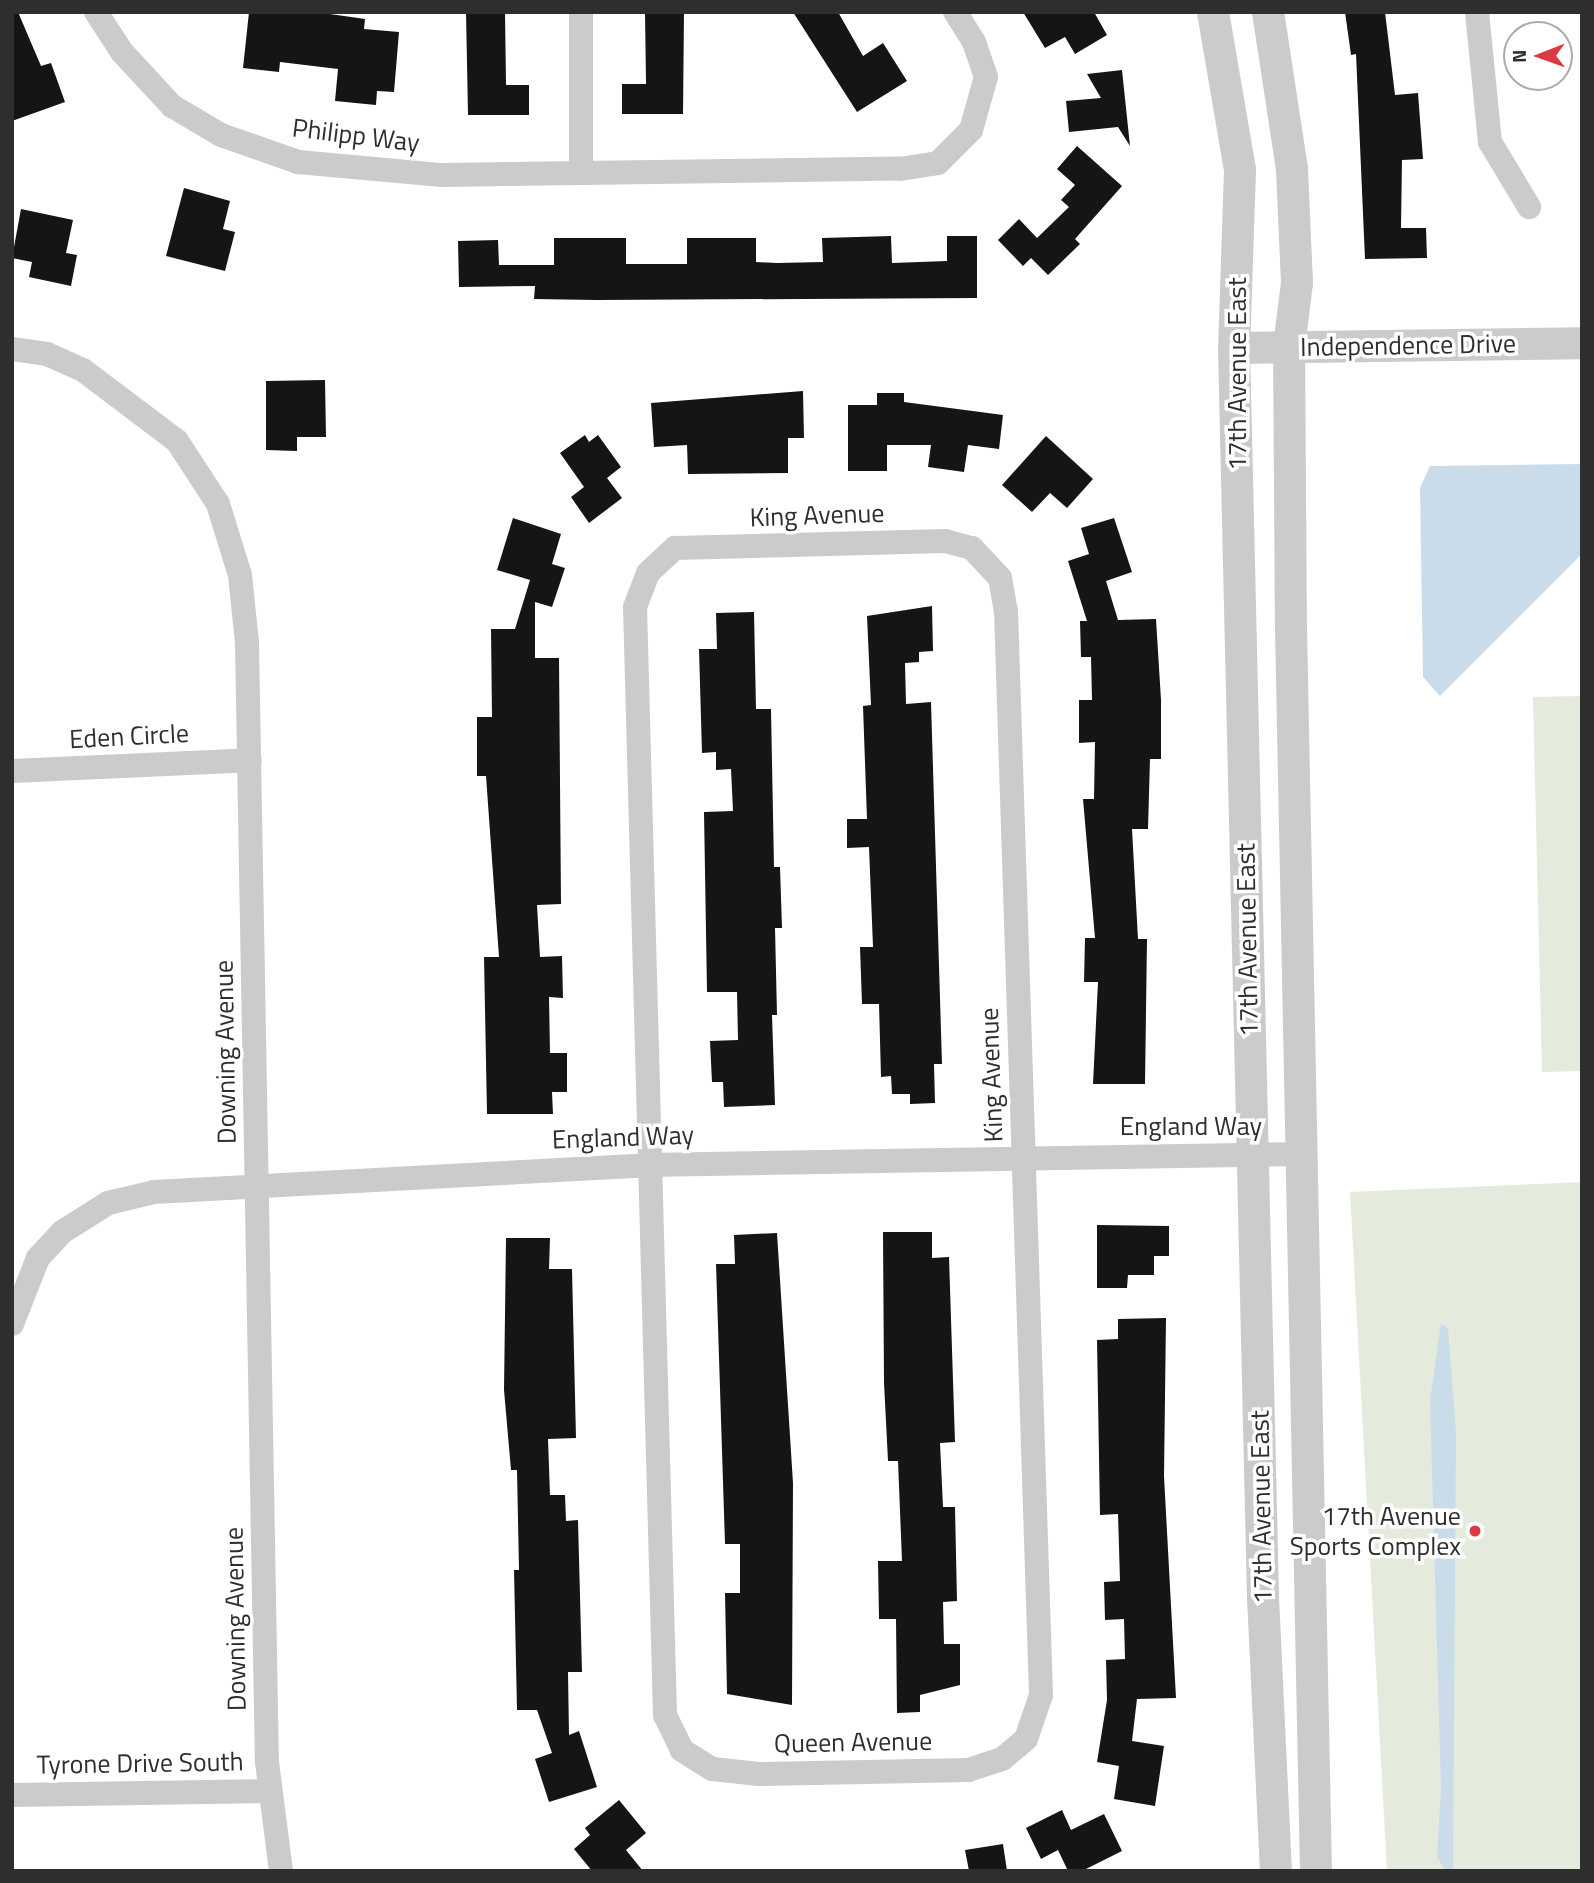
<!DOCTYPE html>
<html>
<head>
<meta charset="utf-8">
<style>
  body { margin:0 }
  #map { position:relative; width:1594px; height:1883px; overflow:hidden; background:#fff; font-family:"Titillium Web",sans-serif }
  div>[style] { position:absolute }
  .green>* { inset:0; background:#e4ebdd }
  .water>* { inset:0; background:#cadcea }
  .building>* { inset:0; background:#151515 }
  .minor>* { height:24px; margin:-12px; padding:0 12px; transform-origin:12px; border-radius:12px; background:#cbcbcb }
  .tertiary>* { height:32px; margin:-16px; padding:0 16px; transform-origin:16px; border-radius:16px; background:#cbcbcb }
  .dots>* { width:19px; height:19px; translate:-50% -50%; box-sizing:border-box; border:4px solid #fff; border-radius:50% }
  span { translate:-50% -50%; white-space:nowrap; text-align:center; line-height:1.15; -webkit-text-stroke:7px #fff; paint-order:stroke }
  .street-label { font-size:26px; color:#2e2e2e }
  .poi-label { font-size:26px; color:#2e2e2e }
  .right { translate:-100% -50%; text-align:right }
  .frame { position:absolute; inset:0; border:14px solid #2e2e2e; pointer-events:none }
  .north { position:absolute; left:1503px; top:21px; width:70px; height:70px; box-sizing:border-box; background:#fff; border:2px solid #ababab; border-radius:50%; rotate:269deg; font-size:19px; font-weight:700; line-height:28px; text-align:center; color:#2e2e2e }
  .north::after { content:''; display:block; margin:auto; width:24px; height:32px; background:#da3b42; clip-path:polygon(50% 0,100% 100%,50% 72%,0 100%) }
</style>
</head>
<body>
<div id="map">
  <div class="green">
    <div style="clip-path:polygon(1582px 696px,1582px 1071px,1542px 1072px,1533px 697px)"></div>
    <div style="clip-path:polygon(1582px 1182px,1582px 1871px,1387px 1871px,1350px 1192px)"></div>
  </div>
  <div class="water">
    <div style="clip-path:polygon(1582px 464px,1582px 554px,1440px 696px,1423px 677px,1420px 488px,1430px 466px)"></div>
    <div style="clip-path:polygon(1441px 1323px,1448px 1329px,1456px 1432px,1453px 1871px,1446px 1871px,1437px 1857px,1441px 1789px,1430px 1401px)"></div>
  </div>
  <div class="building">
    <div style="clip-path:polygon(12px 12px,18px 12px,41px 66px,51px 63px,65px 102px,12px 121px)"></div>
    <div style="clip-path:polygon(249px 12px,316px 12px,365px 19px,364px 29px,399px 32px,394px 92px,377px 91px,376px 105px,335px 101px,338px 69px,280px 62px,279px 72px,243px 68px)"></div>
    <div style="clip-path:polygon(466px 12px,505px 12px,506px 85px,529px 85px,529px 115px,468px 115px)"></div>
    <div style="clip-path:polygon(645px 12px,684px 12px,683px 114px,622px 114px,622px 84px,646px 84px)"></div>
    <div style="clip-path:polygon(793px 12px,838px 12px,863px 56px,883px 43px,907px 81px,857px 112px)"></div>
    <div style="clip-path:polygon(1023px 12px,1094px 12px,1107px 35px,1075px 54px,1065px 37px,1045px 48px)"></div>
    <div style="clip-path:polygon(1345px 12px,1385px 12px,1395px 95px,1418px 93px,1423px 159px,1402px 160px,1401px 228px,1426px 228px,1427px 258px,1365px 259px,1356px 54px,1351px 55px)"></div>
    <div style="clip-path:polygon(1122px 70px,1130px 146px,1118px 127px,1069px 132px,1066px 101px,1101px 98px,1087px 74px)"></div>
    <div style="clip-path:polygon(1077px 146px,1122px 186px,1075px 239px,1080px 244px,1048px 275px,1031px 258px,1023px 266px,998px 240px,1019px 219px,1037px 238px,1069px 207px,1061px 200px,1075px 185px,1057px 169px)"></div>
    <div style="clip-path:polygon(184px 188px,230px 201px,223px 229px,235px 232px,225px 271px,166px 256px)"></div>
    <div style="clip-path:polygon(21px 209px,73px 220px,66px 253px,77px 255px,71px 286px,29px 277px,32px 262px,12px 258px)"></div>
    <div style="clip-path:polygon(891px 236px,892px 263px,947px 261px,947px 236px,977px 236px,977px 298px,597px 300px,534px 299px,535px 286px,459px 287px,458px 241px,498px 240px,499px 265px,554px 265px,554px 238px,626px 238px,626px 264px,687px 264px,687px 238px,756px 238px,756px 262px,777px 263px,823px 262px,822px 238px)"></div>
    <div style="clip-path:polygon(325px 380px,326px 437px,297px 437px,297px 451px,266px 450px,266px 381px)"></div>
    <div style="clip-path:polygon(803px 391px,804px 438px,788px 438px,788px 473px,688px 474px,687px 445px,654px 447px,651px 403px)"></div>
    <div style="clip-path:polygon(877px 393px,904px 393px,904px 402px,1003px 415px,999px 449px,968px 445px,964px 472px,928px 467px,931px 445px,887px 445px,887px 471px,848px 471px,848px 405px,877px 405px)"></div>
    <div style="clip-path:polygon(585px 435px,589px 442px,598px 435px,621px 467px,607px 478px,622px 498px,589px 523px,571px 497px,584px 487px,560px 453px)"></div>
    <div style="clip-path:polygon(1046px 436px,1093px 479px,1067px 508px,1050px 493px,1032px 512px,1002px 485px)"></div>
    <div style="clip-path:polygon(513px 518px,561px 534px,552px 564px,565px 568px,552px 607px,535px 602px,535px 658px,559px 658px,561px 904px,537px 905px,540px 957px,562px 956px,563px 998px,549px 997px,550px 1053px,567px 1053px,567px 1092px,552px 1092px,553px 1114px,487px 1114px,484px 957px,499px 957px,486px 776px,477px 776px,477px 717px,492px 717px,491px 629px,515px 629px,530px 580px,497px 570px)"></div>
    <div style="clip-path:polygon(1114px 518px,1132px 572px,1106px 581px,1118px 620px,1156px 619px,1161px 700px,1161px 759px,1150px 759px,1148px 829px,1132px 829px,1138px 939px,1147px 939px,1145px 1084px,1093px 1084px,1098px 982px,1084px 982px,1085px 938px,1095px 938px,1083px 799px,1094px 799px,1095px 742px,1079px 743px,1079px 700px,1092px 700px,1091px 657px,1081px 657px,1080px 621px,1087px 621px,1068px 561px,1089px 554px,1081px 528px)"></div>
    <div style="clip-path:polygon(932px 606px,933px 651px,919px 652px,919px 662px,905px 663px,906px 704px,931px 702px,942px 1064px,934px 1064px,935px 1103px,910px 1104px,910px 1094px,892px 1094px,891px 1076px,881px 1077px,879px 1004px,862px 1004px,860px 947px,873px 947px,869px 847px,847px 848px,847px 819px,867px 819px,863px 706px,871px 705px,867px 616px)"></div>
    <div style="clip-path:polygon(754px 612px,756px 709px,771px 709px,774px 867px,780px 867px,782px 928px,775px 928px,777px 1015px,772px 1015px,775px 1105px,724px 1107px,723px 1082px,712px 1082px,710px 1041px,738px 1040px,737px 992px,707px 992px,704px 812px,733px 811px,731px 769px,716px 770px,716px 752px,702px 753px,699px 649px,717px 649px,716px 613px)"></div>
    <div style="clip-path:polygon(1097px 1225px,1169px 1226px,1169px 1256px,1154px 1256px,1154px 1275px,1128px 1275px,1127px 1288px,1097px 1288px)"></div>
    <div style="clip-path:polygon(883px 1232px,932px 1232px,932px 1258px,949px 1257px,955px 1442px,940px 1443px,943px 1507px,955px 1507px,957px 1601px,943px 1602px,944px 1644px,960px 1644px,960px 1685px,920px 1695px,920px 1712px,897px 1713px,896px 1619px,879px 1619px,878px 1561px,902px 1561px,898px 1461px,888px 1461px,884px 1383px)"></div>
    <div style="clip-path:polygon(777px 1233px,793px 1483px,792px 1705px,727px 1694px,725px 1593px,740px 1593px,740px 1544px,725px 1544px,716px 1264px,735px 1264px,734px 1235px)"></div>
    <div style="clip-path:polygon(506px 1238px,550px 1238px,549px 1269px,572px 1269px,576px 1438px,548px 1439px,550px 1495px,565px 1495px,566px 1521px,578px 1520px,582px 1672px,568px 1672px,569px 1735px,579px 1731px,597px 1787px,549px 1802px,535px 1759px,552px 1753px,537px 1710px,517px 1710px,514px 1570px,519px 1570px,517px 1470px,511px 1470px,504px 1390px)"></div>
    <div style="clip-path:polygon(1166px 1318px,1164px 1476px,1176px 1698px,1137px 1699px,1132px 1741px,1164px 1746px,1155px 1806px,1114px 1799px,1119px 1766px,1097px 1762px,1107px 1700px,1106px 1660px,1125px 1659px,1124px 1619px,1105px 1620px,1104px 1582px,1120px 1581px,1118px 1514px,1100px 1515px,1097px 1340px,1118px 1339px,1118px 1319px)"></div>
    <div style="clip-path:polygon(619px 1800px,646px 1833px,626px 1850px,643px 1871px,592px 1871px,574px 1849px,590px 1835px,585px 1828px)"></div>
    <div style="clip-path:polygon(1062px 1810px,1071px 1830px,1104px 1814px,1122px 1851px,1082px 1871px,1068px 1871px,1058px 1850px,1041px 1859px,1026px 1828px)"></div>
    <div style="clip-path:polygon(1003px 1844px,1007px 1871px,969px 1871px,965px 1850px)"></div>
  </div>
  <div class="minor">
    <div style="left:96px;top:12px;width:48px;rotate:57deg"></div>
    <div style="left:122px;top:52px;width:74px;rotate:47.2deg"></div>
    <div style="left:172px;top:106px;width:57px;rotate:30.6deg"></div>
    <div style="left:221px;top:135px;width:82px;rotate:19.3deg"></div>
    <div style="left:298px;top:162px;width:145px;rotate:5.2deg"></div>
    <div style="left:442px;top:175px;width:458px;rotate:-0.8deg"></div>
    <div style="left:900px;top:169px;width:38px;rotate:-9deg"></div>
    <div style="left:938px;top:163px;width:47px;rotate:-45deg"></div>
    <div style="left:971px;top:130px;width:55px;rotate:-74.2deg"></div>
    <div style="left:986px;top:77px;width:37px;rotate:-109deg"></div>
    <div style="left:974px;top:42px;width:36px;rotate:-122deg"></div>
    <div style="left:581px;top:12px;width:161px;rotate:90deg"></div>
    <div style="left:1477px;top:12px;width:131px;rotate:84.3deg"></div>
    <div style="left:1490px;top:142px;width:76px;rotate:59deg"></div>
    <div style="left:12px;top:349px;width:35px;rotate:8deg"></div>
    <div style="left:47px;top:354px;width:39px;rotate:24deg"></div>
    <div style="left:83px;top:370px;width:118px;rotate:37.1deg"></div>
    <div style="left:177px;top:441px;width:75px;rotate:56.9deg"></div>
    <div style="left:218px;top:504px;width:74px;rotate:72.8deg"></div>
    <div style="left:240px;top:575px;width:68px;rotate:84.1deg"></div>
    <div style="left:247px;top:643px;width:1119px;rotate:88.98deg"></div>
    <div style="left:267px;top:1762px;width:110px;rotate:82.7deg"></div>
    <div style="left:945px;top:541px;width:28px;rotate:15deg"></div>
    <div style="left:972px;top:548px;width:41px;rotate:47deg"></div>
    <div style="left:1000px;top:578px;width:34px;rotate:80deg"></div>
    <div style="left:1006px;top:611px;width:1085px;rotate:88.15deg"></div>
    <div style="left:1041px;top:1695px;width:46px;rotate:108.8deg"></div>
    <div style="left:1026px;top:1739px;width:31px;rotate:140deg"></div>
    <div style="left:1002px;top:1759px;width:35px;rotate:162deg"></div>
    <div style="left:969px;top:1770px;width:210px;rotate:178.9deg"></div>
    <div style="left:759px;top:1774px;width:47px;rotate:-173.9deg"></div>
    <div style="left:712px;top:1769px;width:36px;rotate:-148deg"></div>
    <div style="left:682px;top:1750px;width:39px;rotate:-116deg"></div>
    <div style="left:665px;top:1715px;width:1108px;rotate:-91.55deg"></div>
    <div style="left:635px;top:607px;width:36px;rotate:-69deg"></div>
    <div style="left:648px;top:573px;width:37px;rotate:-43deg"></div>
    <div style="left:675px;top:548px;width:270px;rotate:-1.5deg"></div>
    <div style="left:12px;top:771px;width:238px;rotate:-2.6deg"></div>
    <div style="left:12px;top:1324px;width:71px;rotate:-68.5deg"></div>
    <div style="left:38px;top:1258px;width:35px;rotate:-47deg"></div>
    <div style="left:62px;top:1232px;width:54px;rotate:-32.2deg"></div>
    <div style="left:108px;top:1203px;width:47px;rotate:-13.4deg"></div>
    <div style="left:154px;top:1192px;width:494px;rotate:-3.1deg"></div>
    <div style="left:647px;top:1165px;width:657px;rotate:-0.96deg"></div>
    <div style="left:12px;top:1795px;width:257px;rotate:-0.9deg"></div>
  </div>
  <div class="tertiary">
    <div style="left:1213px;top:12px;width:160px;rotate:80.3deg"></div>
    <div style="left:1240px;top:170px;width:178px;rotate:91.9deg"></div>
    <div style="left:1234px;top:348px;width:1249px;rotate:88.67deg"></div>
    <div style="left:1263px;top:1597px;width:274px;rotate:87.3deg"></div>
    <div style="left:1268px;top:12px;width:159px;rotate:81.3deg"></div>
    <div style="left:1292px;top:169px;width:114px;rotate:87.5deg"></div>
    <div style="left:1297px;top:283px;width:64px;rotate:97.2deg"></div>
    <div style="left:1289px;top:346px;width:282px;rotate:89.6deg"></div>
    <div style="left:1291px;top:628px;width:1243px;rotate:88.85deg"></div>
    <div style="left:1234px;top:348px;width:348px;rotate:-0.8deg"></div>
  </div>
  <div class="dots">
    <div style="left:1475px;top:1531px;background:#da3b42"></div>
  </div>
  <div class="street-label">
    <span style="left:356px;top:135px;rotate:7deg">Philipp Way</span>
    <span style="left:1408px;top:345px;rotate:-1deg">Independence Drive</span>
    <span style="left:1237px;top:374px;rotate:-90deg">17th Avenue East</span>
    <span style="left:817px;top:515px;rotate:-2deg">King Avenue</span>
    <span style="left:129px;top:736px;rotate:-3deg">Eden Circle</span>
    <span style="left:1247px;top:940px;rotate:-91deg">17th Avenue East</span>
    <span style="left:225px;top:1052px;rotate:-91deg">Downing Avenue</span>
    <span style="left:991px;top:1075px;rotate:-92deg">King Avenue</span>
    <span style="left:1191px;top:1126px">England Way</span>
    <span style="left:623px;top:1137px;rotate:-2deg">England Way</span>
    <span style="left:1261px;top:1507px;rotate:-91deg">17th Avenue East</span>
    <span style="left:235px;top:1619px;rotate:-91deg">Downing Avenue</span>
    <span style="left:853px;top:1742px;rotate:-1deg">Queen Avenue</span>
    <span style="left:140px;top:1763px;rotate:-1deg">Tyrone Drive South</span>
  </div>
  <div class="poi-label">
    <span class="right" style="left:1461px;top:1531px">17th Avenue<br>Sports Complex</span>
  </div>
  <div class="frame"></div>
  <div class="north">N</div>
</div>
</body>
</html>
